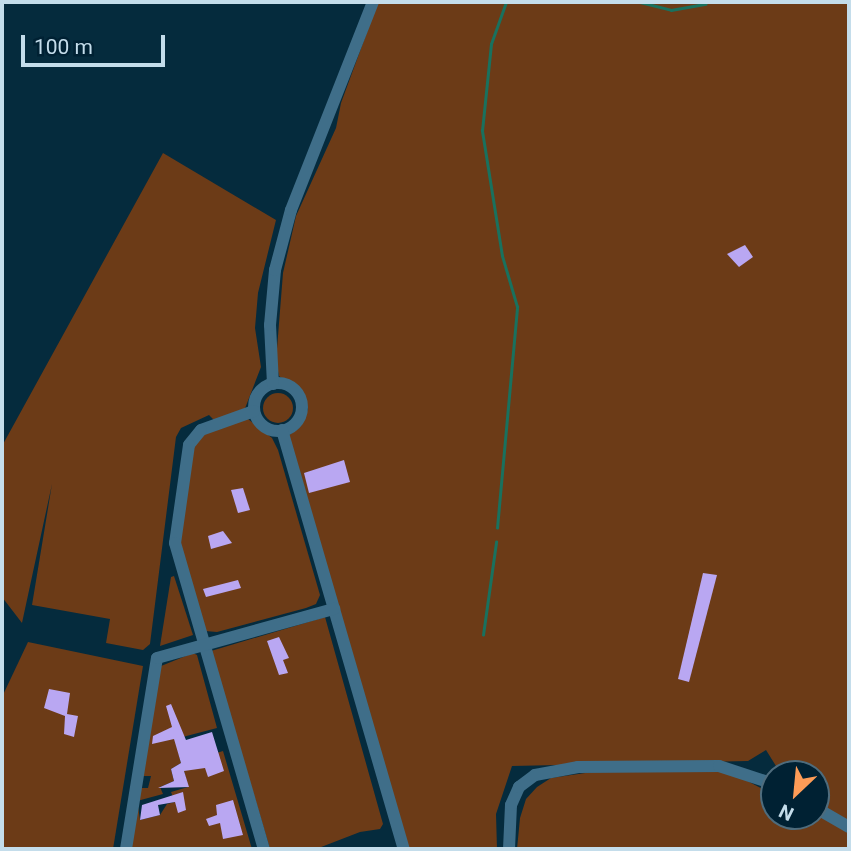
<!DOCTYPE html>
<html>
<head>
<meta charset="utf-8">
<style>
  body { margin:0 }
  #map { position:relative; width:851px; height:851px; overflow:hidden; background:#052b3d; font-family:Roboto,sans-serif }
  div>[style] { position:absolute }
  .green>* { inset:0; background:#6c3b17 }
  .round { border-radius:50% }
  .stream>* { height:2.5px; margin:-1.25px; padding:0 1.25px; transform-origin:1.25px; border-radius:1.25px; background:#19715e }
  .building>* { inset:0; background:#b9a7f2 }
  .minor>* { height:12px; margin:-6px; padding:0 6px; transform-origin:6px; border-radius:6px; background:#3f6e89 }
  .minor>.ring { margin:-6px; padding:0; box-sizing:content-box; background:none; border:12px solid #3f6e89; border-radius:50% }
  span { translate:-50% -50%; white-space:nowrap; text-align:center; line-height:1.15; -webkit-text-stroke:7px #002133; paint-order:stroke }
  .frame { position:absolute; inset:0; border:4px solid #c4ddeb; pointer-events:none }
  .north { position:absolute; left:760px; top:760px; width:70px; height:70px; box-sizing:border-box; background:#002133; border:2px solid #4e6c7d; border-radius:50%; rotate:206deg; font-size:19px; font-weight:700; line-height:28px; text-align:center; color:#c4ddeb }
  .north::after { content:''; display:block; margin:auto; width:24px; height:32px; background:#fd9c57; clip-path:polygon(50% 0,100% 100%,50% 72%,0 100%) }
  .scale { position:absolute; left:21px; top:35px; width:144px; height:32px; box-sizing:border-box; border:4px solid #c4ddeb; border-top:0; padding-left:9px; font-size:21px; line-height:24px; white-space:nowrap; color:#c4ddeb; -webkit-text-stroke:5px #002133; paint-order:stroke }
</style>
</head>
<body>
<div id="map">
  <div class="green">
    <div style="clip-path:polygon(378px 2px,849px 2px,849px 849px,517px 849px,520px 818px,526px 799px,537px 787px,551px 778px,592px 772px,719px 766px,774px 795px,774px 816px,816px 816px,816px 774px,781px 774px,766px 750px,748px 761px,512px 766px,496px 814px,497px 849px,404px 849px,285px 438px,299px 428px,308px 409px,305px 396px,279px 376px,276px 361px,283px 273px,296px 216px,336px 128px,341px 103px)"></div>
    <div style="clip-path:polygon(163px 153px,276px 220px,258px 293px,255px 328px,261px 367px,244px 411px,214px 420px,209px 415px,181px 428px,176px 437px,150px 644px,143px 650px,106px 643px,110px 619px,32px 605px,52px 484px,22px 623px,2px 597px,2px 446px)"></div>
    <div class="round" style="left:263px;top:393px;width:30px;height:30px"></div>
    <div style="clip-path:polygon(243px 415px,272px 438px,278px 450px,320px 595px,316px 604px,306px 608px,217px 632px,205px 631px,176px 534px,189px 445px,201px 430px)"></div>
    <div style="clip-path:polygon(174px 576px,193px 635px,160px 646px,171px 577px)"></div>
    <div style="clip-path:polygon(325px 617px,383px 824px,380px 829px,360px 832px,316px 849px,270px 849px,211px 651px)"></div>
    <div style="clip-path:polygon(28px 642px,143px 666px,113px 849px,2px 849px,2px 697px)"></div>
    <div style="clip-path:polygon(193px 653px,197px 655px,217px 728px,175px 739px,181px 763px,171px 769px,174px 781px,160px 787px,163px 794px,137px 801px,140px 788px,148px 788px,151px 776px,142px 776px,161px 666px)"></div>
    <div style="clip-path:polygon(223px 751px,252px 849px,130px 849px,138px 806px,140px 820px,160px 815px,167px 804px,175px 802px,171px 792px,188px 787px,184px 771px,194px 760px)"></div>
  </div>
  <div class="stream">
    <div style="left:640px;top:2px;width:32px;rotate:14deg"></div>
    <div style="left:671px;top:10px;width:35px;rotate:-10deg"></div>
    <div style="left:497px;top:528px;width:222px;rotate:-84.8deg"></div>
    <div style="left:517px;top:307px;width:53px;rotate:-106.4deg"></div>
    <div style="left:502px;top:256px;width:127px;rotate:-99.1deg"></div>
    <div style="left:482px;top:131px;width:87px;rotate:-84.1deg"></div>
    <div style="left:491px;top:44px;width:45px;rotate:-70.3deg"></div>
    <div style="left:483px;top:635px;width:94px;rotate:-82deg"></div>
  </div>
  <div class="building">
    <div style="clip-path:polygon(745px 245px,753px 257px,739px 267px,727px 254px)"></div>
    <div style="clip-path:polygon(344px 460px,350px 482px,309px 493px,304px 473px)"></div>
    <div style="clip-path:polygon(243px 488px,250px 510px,238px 513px,231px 490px)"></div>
    <div style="clip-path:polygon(223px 531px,232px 543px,211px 549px,208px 536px)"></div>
    <div style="clip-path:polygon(703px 573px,717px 575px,689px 682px,678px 679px)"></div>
    <div style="clip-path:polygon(238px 580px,241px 588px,206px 597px,203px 589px)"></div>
    <div style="clip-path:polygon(279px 637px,289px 658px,283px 660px,288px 673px,279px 675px,267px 641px)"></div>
    <div style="clip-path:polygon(49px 689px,70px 693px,67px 714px,78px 716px,74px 737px,64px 734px,65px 716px,44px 708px)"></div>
    <div style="clip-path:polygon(171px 704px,186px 740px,212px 732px,224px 771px,208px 777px,205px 768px,184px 771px,189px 787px,158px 788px,174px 781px,171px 769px,181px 763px,174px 739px,152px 744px,153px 736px,172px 727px,166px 706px)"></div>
    <div style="clip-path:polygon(183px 792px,186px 810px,178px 813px,175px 802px,158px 805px,160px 815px,140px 820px,142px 805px)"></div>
    <div style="clip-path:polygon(233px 800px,243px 835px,223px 839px,220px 823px,209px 826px,206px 819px,217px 815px,216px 805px)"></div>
  </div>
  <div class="minor">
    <div class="ring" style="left:254px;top:383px;width:36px;height:36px"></div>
    <div style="left:273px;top:384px;width:59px;rotate:-92.9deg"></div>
    <div style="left:270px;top:325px;width:55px;rotate:-84.8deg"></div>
    <div style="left:275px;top:270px;width:62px;rotate:-75.1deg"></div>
    <div style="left:291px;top:210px;width:224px;rotate:-68.5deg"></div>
    <div style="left:254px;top:411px;width:56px;rotate:160.3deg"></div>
    <div style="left:201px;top:430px;width:19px;rotate:129deg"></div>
    <div style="left:189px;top:445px;width:99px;rotate:98.1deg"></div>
    <div style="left:175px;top:543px;width:319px;rotate:73.8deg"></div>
    <div style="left:282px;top:430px;width:436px;rotate:73.8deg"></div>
    <div style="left:816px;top:808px;width:38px;rotate:30deg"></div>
    <div style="left:126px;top:849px;width:193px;rotate:-80.8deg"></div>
    <div style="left:157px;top:658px;width:184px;rotate:-15.5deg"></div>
    <div style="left:509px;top:849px;width:44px;rotate:-87.4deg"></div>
    <div style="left:511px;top:805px;width:20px;rotate:-66deg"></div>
    <div style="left:519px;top:787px;width:20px;rotate:-37deg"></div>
    <div style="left:535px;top:775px;width:44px;rotate:-10.5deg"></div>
    <div style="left:578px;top:767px;width:141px;rotate:-0.4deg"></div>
    <div style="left:719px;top:766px;width:58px;rotate:18.1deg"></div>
  </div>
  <div class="frame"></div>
  <div class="north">N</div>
  <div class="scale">100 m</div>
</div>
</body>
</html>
